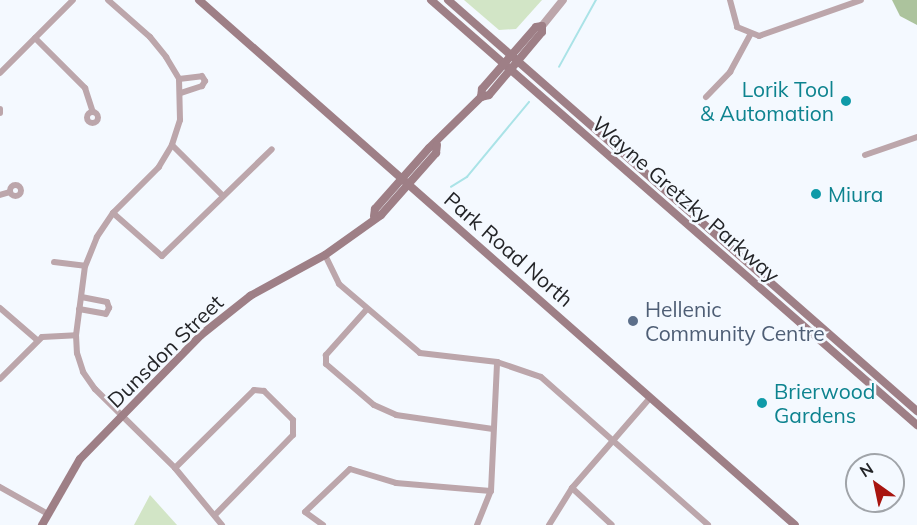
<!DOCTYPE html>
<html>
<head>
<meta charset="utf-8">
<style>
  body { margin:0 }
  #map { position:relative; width:917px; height:525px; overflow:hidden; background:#f4f9ff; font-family:Mulish,sans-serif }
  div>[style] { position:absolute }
  .green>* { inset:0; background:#d2e5c6 }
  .forest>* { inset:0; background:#acc39d }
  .stream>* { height:1.5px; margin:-0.75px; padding:0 0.75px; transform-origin:0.75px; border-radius:0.75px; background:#aae3e7 }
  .minor>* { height:6px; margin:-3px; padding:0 3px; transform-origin:3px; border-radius:3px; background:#bca6ab }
  .minor>.ring { margin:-3px; padding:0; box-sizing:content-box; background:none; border:6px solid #bca6ab; border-radius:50% }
  .tertiary>* { height:8px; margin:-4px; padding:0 4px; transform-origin:4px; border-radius:4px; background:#bca6ab }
  .secondary>* { height:8px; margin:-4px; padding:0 4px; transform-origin:4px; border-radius:4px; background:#9e7f86 }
  .dots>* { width:16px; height:16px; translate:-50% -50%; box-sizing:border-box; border:3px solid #f4f9ff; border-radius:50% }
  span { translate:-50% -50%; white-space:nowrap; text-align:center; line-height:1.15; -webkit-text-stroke:5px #f4f9ff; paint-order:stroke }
  .culture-label { font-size:21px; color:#0d838f }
  .right { translate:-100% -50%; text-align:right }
  .left { translate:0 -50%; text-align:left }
  .street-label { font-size:21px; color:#232427 }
  .service-label { font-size:21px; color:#4e5e75 }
  .north { position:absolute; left:845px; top:453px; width:60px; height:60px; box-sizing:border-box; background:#f4f9ff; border:2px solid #a0a4a9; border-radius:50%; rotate:327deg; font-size:16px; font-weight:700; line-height:24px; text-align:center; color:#232427 }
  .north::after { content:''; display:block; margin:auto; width:21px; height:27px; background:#a81510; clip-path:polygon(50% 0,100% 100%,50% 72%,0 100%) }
</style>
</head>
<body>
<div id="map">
  <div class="green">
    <div style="clip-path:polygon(464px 0,542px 0,516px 29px,499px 30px)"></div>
    <div style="clip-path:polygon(150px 495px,177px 525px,134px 525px)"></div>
  </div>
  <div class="forest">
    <div style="clip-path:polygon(892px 0,917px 0,917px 25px,900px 16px)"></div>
  </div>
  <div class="stream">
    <div style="left:559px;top:67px;width:77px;rotate:-61.1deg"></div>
    <div style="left:451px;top:187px;width:19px;rotate:-32deg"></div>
    <div style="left:467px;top:177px;width:97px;rotate:-50.4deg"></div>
  </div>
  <div class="minor">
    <div style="left:108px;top:0;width:56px;rotate:41.4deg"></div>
    <div style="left:150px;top:37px;width:26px;rotate:51deg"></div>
    <div style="left:166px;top:57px;width:26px;rotate:59deg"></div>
    <div style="left:179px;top:79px;width:41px;rotate:88.6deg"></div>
    <div style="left:180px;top:120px;width:26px;rotate:108deg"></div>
    <div style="left:172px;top:145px;width:26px;rotate:121deg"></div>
    <div style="left:159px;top:167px;width:65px;rotate:135deg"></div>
    <div style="left:113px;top:213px;width:29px;rotate:124deg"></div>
    <div style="left:97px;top:237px;width:31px;rotate:112deg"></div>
    <div style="left:85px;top:266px;width:70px;rotate:97.4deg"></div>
    <div style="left:76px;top:335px;width:18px;rotate:87deg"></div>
    <div style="left:77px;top:353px;width:20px;rotate:72deg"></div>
    <div style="left:83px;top:372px;width:21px;rotate:55deg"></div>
    <div style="left:95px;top:389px;width:112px;rotate:44.6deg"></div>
    <div style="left:175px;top:468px;width:74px;rotate:50.5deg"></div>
    <div style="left:730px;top:0;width:28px;rotate:75deg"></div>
    <div style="left:737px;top:27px;width:24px;rotate:22deg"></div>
    <div style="left:759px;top:36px;width:108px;rotate:-19.4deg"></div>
    <div style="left:35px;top:38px;width:71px;rotate:45deg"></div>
    <div style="left:85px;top:88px;width:25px;rotate:72deg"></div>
    <div style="left:0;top:73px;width:103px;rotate:-45deg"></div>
    <div style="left:179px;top:79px;width:23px;rotate:-7deg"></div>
    <div style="left:202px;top:76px;width:6px;rotate:59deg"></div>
    <div style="left:205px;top:81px;width:6px;rotate:121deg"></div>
    <div style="left:202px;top:86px;width:22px;rotate:162deg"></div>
    <div style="left:706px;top:97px;width:35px;rotate:-46deg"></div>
    <div style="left:730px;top:72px;width:42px;rotate:-61.6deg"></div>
    <div style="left:0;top:109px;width:4px;rotate:90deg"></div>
    <div class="ring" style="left:86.5px;top:111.5px;width:5px;height:5px"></div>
    <div style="left:172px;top:145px;width:71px;rotate:45deg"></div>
    <div style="left:865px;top:155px;width:55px;rotate:-19.1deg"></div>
    <div class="ring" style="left:9.5px;top:184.5px;width:5px;height:5px"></div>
    <div style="left:0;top:195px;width:10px;rotate:-17deg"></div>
    <div style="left:113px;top:213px;width:65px;rotate:41.3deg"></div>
    <div style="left:162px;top:256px;width:153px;rotate:-44.2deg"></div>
    <div style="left:325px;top:255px;width:32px;rotate:64deg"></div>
    <div style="left:339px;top:284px;width:106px;rotate:40.4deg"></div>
    <div style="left:420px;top:353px;width:78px;rotate:6.7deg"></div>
    <div style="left:497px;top:362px;width:46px;rotate:18.8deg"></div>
    <div style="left:541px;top:377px;width:223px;rotate:41.5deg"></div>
    <div style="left:54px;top:262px;width:31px;rotate:7deg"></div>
    <div style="left:0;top:308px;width:49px;rotate:40.9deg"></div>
    <div style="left:79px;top:309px;width:27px;rotate:10deg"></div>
    <div style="left:106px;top:314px;width:7px;rotate:-63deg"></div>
    <div style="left:109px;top:308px;width:6px;rotate:-108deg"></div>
    <div style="left:107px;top:302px;width:26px;rotate:-169deg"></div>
    <div style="left:367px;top:309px;width:62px;rotate:131.7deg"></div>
    <div style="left:326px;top:355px;width:9px;rotate:90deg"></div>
    <div style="left:326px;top:364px;width:63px;rotate:40.5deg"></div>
    <div style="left:374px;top:405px;width:24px;rotate:24deg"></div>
    <div style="left:396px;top:415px;width:98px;rotate:8.2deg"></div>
    <div style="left:0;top:379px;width:59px;rotate:-45deg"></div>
    <div style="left:42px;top:337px;width:34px;rotate:-3deg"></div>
    <div style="left:175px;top:468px;width:111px;rotate:-44.6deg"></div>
    <div style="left:254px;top:390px;width:10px;rotate:6deg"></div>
    <div style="left:264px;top:391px;width:41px;rotate:45deg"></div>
    <div style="left:293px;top:420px;width:15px;rotate:90deg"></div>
    <div style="left:293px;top:435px;width:112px;rotate:134.3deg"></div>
    <div style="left:0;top:487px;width:55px;rotate:29.4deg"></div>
    <div style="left:572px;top:488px;width:54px;rotate:42.8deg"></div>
    <div style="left:323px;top:525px;width:22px;rotate:-144deg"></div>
    <div style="left:305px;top:512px;width:62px;rotate:-43.7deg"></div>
    <div style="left:350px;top:469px;width:48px;rotate:16.9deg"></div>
    <div style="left:396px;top:483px;width:95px;rotate:4.8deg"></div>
    <div style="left:477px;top:525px;width:37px;rotate:-68deg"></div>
    <div style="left:491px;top:491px;width:129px;rotate:-87.3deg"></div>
    <div style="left:549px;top:525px;width:44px;rotate:-58.1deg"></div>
    <div style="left:572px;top:488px;width:119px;rotate:-49.1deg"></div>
  </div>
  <div class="tertiary">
    <div style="left:542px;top:26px;width:33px;rotate:-51deg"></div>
  </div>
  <div class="secondary">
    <div style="left:199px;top:0;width:794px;rotate:41.38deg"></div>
    <div style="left:431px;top:0;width:646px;rotate:41.17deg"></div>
    <div style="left:448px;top:0;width:624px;rotate:41.23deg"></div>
    <div style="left:481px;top:97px;width:8px;rotate:-14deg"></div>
    <div style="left:489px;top:95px;width:82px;rotate:-49.9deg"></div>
    <div style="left:542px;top:32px;width:6px;rotate:-90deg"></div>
    <div style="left:374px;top:216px;width:7px;rotate:-82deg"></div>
    <div style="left:375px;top:209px;width:81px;rotate:-48.5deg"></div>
    <div style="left:429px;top:148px;width:73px;rotate:-44.4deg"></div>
    <div style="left:481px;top:97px;width:8px;rotate:-83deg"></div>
    <div style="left:482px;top:89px;width:82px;rotate:-48.9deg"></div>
    <div style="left:536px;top:27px;width:6px;rotate:-9deg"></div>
    <div style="left:42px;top:525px;width:76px;rotate:-60.1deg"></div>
    <div style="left:80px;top:459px;width:173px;rotate:-45.7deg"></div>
    <div style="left:201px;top:335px;width:63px;rotate:-38.5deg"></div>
    <div style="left:250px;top:296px;width:85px;rotate:-28.7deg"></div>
    <div style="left:325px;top:255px;width:69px;rotate:-35.5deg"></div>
    <div style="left:381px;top:215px;width:83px;rotate:-48.4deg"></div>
    <div style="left:436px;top:153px;width:8px;rotate:-83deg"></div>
  </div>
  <div class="dots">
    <div style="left:846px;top:101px;background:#0f9aa8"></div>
    <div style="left:816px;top:194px;background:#0f9aa8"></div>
    <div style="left:633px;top:321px;background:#5c6f8a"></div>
    <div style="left:762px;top:403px;background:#0f9aa8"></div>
  </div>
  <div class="culture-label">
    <span class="right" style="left:834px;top:101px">Lorik Tool<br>&amp; Automation</span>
    <span class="left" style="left:828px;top:194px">Miura</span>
    <span class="left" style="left:774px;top:403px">Brierwood<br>Gardens</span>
  </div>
  <div class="street-label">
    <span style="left:686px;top:199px;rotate:41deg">Wayne Gretzky Parkway</span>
    <span style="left:509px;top:249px;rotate:41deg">Park Road North</span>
    <span style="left:165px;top:351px;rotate:-44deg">Dunsdon Street</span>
  </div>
  <div class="service-label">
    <span class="left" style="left:645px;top:321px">Hellenic<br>Community Centre</span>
  </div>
  <div class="north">N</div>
</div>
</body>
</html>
